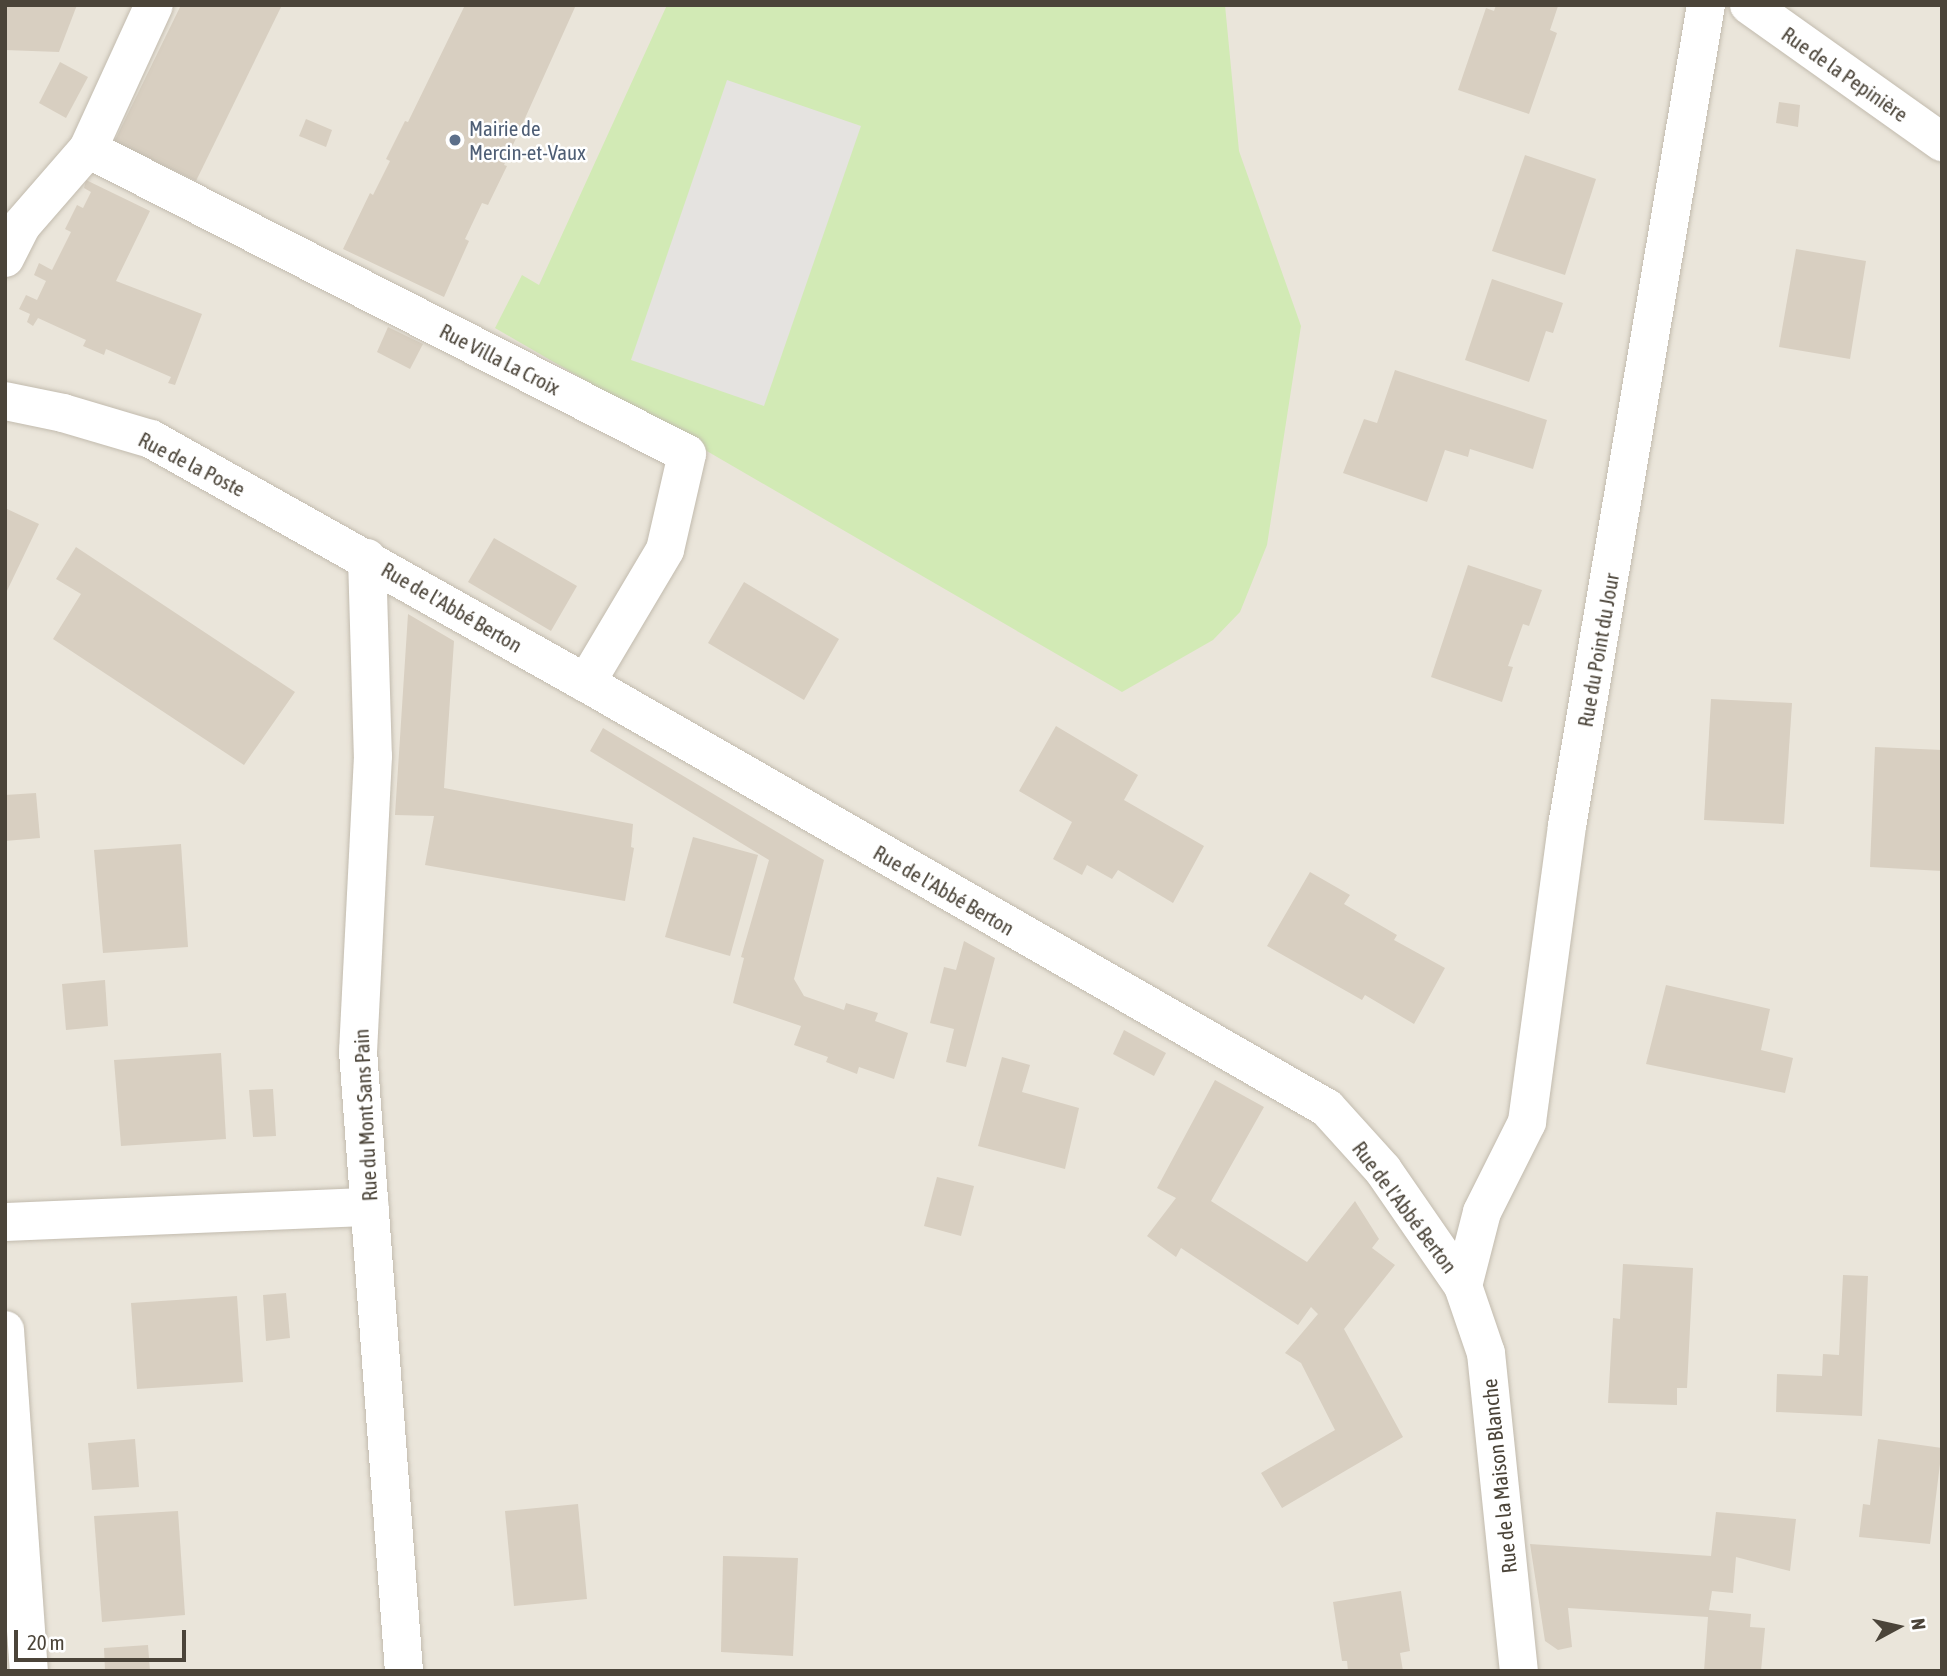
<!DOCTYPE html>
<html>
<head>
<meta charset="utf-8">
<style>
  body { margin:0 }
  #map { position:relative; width:1947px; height:1676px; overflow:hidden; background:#f6f3ec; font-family:"Asap Condensed",sans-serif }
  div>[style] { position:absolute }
  .residential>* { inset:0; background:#eae5da }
  .green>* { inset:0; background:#d2eab5 }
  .parking>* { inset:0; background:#e5e3e0 }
  .building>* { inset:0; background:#d8cfc1 }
  .roads { filter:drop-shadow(0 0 2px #c2bbae) drop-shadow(0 0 2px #c2bbae) }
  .minor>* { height:38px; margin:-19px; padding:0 19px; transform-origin:19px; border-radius:19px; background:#fff }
  .dots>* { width:19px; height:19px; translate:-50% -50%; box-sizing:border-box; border:4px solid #fff; border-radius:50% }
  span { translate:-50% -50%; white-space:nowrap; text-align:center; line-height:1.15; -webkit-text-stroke:5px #fff; paint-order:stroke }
  .street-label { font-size:21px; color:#4b4439 }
  .service-label { font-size:21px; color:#4e5e75 }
  .left { translate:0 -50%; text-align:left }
  .frame { position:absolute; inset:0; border:7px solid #4b4439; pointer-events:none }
  .north { position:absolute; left:1863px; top:1592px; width:70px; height:70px; -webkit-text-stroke:5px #fff; paint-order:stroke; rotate:82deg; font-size:19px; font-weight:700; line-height:28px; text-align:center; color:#4b4439 }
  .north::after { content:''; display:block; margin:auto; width:24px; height:32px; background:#4b4439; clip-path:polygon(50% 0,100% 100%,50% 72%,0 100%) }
  .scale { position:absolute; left:14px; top:1630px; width:172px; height:32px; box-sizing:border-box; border:4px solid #4b4439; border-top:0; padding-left:9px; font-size:21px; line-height:24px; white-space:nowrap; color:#4b4439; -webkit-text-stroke:5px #fff; paint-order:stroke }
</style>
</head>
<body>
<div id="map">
  <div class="residential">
    <div style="clip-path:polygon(5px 5px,1942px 5px,1942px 1671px,5px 1671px)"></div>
  </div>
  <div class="green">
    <div style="clip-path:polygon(667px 5px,1225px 5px,1239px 151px,1301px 326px,1267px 545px,1240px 612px,1213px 640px,1122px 692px,495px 328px,522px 275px,539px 285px)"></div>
  </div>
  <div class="parking">
    <div style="clip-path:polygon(727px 80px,861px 126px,764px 406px,631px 360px)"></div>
  </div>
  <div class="building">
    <div style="clip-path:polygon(5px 5px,77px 5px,59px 52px,5px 50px)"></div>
    <div style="clip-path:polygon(181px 5px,282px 5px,196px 181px,114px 142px)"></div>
    <div style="clip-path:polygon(465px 5px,576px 5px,504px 165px,507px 166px,488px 205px,482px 203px,465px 239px,469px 241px,444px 297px,343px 249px,370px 193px,373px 195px,390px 161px,386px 159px,405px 121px,408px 122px)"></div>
    <div style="clip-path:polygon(1496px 5px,1558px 6px,1550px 30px,1557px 33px,1529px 114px,1458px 90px,1486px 8px,1494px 11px)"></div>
    <div style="clip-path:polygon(60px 62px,88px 77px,66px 118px,39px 103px)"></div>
    <div style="clip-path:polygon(1779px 102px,1800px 105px,1798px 127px,1776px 123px)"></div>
    <div style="clip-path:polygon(306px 119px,332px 130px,326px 147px,299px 136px)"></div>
    <div style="clip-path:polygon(1525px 155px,1596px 179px,1565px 275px,1492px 251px)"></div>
    <div style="clip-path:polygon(86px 180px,150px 211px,116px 281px,202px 314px,175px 385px,168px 383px,171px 377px,106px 349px,104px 355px,83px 346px,86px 340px,38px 318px,33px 326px,27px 322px,30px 314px,19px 309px,26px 295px,37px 300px,46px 281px,34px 275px,39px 263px,52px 270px,71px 232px,65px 229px,77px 205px,83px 208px,91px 192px,84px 188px)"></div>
    <div style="clip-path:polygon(1796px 249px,1866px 261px,1850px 359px,1779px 347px)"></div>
    <div style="clip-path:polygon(1492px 279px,1563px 303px,1553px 333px,1546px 331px,1529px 382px,1465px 360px)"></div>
    <div style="clip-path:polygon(388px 327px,423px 344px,410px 369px,377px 352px)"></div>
    <div style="clip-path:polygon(1395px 370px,1547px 420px,1533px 469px,1470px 449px,1468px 457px,1445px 450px,1427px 502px,1343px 473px,1364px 419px,1377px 423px)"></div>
    <div style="clip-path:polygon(5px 508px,39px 524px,5px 595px)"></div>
    <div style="clip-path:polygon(494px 538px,577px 586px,551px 631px,468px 582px)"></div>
    <div style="clip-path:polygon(76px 547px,295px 692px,244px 765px,53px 639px,81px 594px,56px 579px)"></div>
    <div style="clip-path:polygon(1468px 565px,1542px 590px,1529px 626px,1523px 624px,1508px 666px,1513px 667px,1502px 702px,1431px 677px)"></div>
    <div style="clip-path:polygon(744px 582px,839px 639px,804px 700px,708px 643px)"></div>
    <div style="clip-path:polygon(408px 614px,454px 641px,444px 788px,633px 824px,631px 847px,634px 848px,625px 901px,425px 865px,434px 816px,395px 815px)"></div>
    <div style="clip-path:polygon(1711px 699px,1792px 703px,1784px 824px,1704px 820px)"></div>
    <div style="clip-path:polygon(1056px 726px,1138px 775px,1124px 800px,1204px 846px,1173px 903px,1118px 870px,1112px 879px,1087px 865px,1082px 875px,1053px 859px,1072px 822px,1019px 791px)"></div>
    <div style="clip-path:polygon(603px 728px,824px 860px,794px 979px,804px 996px,844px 1010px,846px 1003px,878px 1013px,875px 1021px,908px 1033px,894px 1079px,859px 1067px,857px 1074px,826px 1062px,828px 1057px,794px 1045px,801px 1026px,733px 1003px,744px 958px,741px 957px,769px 860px,590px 751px)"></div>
    <div style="clip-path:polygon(1875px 747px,1942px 750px,1942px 871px,1870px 867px)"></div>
    <div style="clip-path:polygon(36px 793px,40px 838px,5px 841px,5px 795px)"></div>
    <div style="clip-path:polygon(693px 837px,758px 855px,730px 956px,665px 937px)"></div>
    <div style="clip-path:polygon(181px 844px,188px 947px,103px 953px,94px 850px)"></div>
    <div style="clip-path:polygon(1310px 872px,1350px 895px,1344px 904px,1397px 935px,1394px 940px,1445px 968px,1414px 1024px,1365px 995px,1362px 1000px,1267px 946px)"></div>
    <div style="clip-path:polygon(964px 941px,995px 958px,966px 1067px,946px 1062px,954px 1029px,930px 1023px,944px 967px,956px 970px)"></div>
    <div style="clip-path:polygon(105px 980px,108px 1026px,66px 1030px,62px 984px)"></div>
    <div style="clip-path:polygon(1666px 985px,1770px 1009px,1761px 1050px,1793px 1058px,1785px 1093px,1646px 1064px)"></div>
    <div style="clip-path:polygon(1124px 1030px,1166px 1053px,1154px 1076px,1113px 1054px)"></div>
    <div style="clip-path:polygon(221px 1053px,226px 1139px,121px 1146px,114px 1060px)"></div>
    <div style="clip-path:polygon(1002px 1057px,1030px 1065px,1022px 1092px,1079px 1108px,1065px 1169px,978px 1146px)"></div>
    <div style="clip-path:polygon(1215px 1080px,1264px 1107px,1211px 1201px,1307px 1262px,1355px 1201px,1379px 1239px,1372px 1248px,1395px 1265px,1344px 1329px,1403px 1437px,1282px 1508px,1261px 1473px,1335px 1430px,1301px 1363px,1285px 1353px,1318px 1314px,1311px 1307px,1298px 1325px,1181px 1248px,1176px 1257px,1147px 1236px,1176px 1198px,1157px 1188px)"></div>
    <div style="clip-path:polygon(273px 1089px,276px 1136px,253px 1137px,249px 1090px)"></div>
    <div style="clip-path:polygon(937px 1177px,974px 1186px,961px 1236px,924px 1226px)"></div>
    <div style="clip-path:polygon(1623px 1264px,1693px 1268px,1687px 1388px,1677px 1388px,1677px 1405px,1608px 1403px,1613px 1318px,1620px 1319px)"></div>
    <div style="clip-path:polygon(1843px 1275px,1868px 1276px,1862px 1416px,1776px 1412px,1777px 1374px,1822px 1376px,1823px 1354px,1839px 1355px)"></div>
    <div style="clip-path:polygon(286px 1293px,290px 1338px,266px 1341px,263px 1295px)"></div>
    <div style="clip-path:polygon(237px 1296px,243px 1382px,137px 1389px,131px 1303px)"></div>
    <div style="clip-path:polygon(135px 1439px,139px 1487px,92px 1490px,88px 1443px)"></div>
    <div style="clip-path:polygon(1878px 1439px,1942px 1448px,1930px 1544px,1859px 1537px,1863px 1504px,1870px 1505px)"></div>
    <div style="clip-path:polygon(578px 1504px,587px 1599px,514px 1606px,505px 1511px)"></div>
    <div style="clip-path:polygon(178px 1511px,185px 1615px,102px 1622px,94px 1516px)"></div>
    <div style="clip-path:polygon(1716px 1512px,1796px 1519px,1790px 1571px,1736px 1557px,1733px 1593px,1712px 1591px,1709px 1610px,1751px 1614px,1750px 1627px,1765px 1628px,1761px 1671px,1704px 1671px,1708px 1617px,1568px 1608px,1572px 1647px,1558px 1650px,1545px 1641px,1530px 1544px,1711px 1556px)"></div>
    <div style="clip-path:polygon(723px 1556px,798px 1558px,793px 1656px,721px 1652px)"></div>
    <div style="clip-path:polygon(1401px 1591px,1410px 1651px,1400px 1653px,1403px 1671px,1348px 1671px,1347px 1661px,1342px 1661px,1333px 1602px)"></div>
    <div style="clip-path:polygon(148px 1645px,150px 1671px,105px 1671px,104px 1648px)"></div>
  </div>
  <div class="roads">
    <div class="minor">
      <div style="left:1749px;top:5px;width:237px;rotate:35.4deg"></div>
      <div style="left:88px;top:149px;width:672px;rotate:26.98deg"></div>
      <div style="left:687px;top:454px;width:98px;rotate:102.9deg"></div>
      <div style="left:665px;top:550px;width:155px;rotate:120.7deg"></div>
      <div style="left:5px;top:258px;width:36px;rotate:-63deg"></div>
      <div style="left:21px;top:226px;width:102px;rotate:-49deg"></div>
      <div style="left:88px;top:149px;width:158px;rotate:-65.4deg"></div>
      <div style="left:5px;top:401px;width:59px;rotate:11.7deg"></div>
      <div style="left:63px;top:413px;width:92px;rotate:16.5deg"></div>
      <div style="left:151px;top:439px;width:499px;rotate:29.3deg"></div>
      <div style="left:586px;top:683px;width:854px;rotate:29.84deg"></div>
      <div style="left:1327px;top:1108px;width:84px;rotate:47.9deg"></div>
      <div style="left:1383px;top:1170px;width:141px;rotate:55.4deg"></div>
      <div style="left:1463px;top:1286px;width:71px;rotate:71.1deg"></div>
      <div style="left:1486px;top:1353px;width:320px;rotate:84.1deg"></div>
      <div style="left:367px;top:558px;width:198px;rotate:88.3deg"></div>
      <div style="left:373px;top:756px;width:295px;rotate:92.9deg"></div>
      <div style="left:358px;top:1051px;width:622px;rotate:85.76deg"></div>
      <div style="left:5px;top:1222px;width:365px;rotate:-2.4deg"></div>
      <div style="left:1463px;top:1286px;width:76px;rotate:-75.6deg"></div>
      <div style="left:1482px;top:1212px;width:101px;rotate:-63.4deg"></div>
      <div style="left:1527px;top:1122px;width:299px;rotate:-82.3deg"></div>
      <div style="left:1567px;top:826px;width:833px;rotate:-80.39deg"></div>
      <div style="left:5px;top:1330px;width:342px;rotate:86deg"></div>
    </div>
  </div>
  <div class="dots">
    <div style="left:455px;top:140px;background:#5c6f8a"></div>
  </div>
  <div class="street-label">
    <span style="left:1845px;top:74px;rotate:35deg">Rue de la Pepinière</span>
    <span style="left:500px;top:359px;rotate:27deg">Rue Villa La Croix</span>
    <span style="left:192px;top:464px;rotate:27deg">Rue de la Poste</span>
    <span style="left:452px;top:607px;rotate:30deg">Rue de l'Abbé Berton</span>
    <span style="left:1598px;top:650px;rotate:-80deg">Rue du Point du Jour</span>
    <span style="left:944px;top:890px;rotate:30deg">Rue de l'Abbé Berton</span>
    <span style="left:365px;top:1115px;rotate:-93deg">Rue du Mont Sans Pain</span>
    <span style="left:1405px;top:1207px;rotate:53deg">Rue de l'Abbé Berton</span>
    <span style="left:1499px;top:1476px;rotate:-96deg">Rue de la Maison Blanche</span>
  </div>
  <div class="service-label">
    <span class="left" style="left:469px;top:140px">Mairie de<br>Mercin-et-Vaux</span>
  </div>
  <div class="frame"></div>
  <div class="north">N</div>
  <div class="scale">20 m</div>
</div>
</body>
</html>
